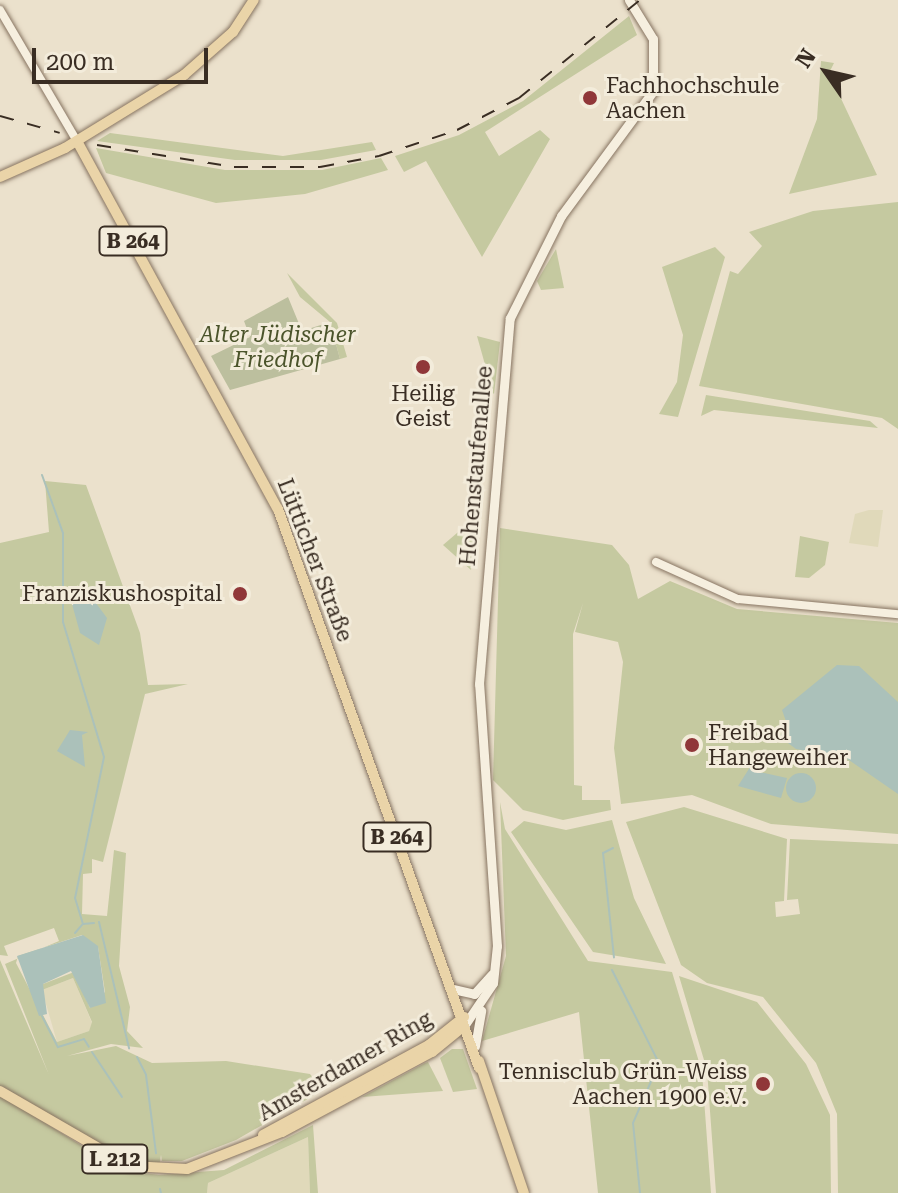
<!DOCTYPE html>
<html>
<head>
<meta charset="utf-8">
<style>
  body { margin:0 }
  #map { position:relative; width:898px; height:1193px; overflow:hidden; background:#ebe1cc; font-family:"Roboto Serif",serif }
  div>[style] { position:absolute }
  .farmland>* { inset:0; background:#e0d9ba }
  .green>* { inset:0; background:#c5c9a0 }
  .cemetery>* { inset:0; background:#bcbf9e }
  .water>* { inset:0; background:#abc1ba }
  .round { border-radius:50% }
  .stream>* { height:2px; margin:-1px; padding:0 1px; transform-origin:1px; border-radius:1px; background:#abc1ba }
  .roads { filter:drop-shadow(0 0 2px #877461) drop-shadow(0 0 2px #877461) }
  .tertiary>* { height:8px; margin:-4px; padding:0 4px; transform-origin:4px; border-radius:4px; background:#f6efdf }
  .secondary>* { height:9px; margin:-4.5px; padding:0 4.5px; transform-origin:4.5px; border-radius:4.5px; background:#f6efdf }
  .primary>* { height:10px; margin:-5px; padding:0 5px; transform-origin:5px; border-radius:5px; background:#ead4a8 }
  .rail>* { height:2px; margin-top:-1px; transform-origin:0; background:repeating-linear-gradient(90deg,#392d23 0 14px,transparent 0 28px) }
  .dots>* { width:22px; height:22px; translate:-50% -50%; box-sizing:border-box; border:4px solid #f3ecdb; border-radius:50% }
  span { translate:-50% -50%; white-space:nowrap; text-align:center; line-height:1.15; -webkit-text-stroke:6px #f3ecdb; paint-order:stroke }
  .shield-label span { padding:2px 6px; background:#f3ecdb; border:2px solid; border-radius:6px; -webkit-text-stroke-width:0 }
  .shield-label { font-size:20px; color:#392d23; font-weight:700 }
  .poi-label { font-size:22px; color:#392d23 }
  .left { translate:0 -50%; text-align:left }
  .right { translate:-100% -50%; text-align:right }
  .park-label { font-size:22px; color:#4b542b; font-style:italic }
  .street-label { font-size:22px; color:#392d23 }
  .north { position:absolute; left:786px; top:32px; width:80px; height:80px; -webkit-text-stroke:6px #f3ecdb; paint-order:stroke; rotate:304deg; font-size:22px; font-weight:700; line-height:32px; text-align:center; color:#392d23 }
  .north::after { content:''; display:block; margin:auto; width:28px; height:36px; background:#392d23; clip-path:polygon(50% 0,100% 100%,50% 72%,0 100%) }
  .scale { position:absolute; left:32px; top:48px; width:176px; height:36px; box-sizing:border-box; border:4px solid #392d23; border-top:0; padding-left:10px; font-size:24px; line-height:28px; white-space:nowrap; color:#392d23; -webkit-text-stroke:6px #f3ecdb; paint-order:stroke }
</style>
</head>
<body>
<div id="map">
  <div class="farmland">
    <div style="clip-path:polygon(869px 510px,883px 510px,878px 547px,849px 543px,855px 514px)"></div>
    <div style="clip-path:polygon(73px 978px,92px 1023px,89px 1031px,57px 1042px,42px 990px)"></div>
    <div style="clip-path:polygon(308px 1137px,310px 1193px,207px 1193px,208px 1183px)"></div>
  </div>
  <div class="green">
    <div style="clip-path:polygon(629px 16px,637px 35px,485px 132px,499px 156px,540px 130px,550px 139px,482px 257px,426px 161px,404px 172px,395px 156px,459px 135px,523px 101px)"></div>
    <div style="clip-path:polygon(821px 61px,834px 63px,829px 73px,877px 175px,789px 194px,817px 119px)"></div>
    <div style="clip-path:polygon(110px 133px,283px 156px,372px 142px,376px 150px,321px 160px,235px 160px,97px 141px)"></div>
    <div style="clip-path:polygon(96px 148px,225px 170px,322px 170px,381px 158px,388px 170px,305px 194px,216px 203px,106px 173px)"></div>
    <div style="clip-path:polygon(898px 202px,898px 429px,882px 418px,699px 386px,730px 271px,738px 274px,762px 246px,749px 232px,813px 211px)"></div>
    <div style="clip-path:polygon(715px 247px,725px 257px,678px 417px,659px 414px,677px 382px,683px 335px,662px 267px)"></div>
    <div style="clip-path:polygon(556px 249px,564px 288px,541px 290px,537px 281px)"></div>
    <div style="clip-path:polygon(287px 273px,337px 323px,347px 357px,340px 359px,330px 322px,300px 297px)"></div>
    <div style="clip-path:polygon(477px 336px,500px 342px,494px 394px,493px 393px)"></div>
    <div style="clip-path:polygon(706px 395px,870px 421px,878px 428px,714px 410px,701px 416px)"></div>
    <div style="clip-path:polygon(evenodd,45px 481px,86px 485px,140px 633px,148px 685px,188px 684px,145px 694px,103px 862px,92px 859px,92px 873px,83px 874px,82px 914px,107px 916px,114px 850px,126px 853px,119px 966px,130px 1007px,127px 1031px,143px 1048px,111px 1044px,67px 1056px,116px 1046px,152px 1063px,226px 1061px,310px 1074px,315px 1080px,313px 1096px,236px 1140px,182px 1161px,162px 1161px,161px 1155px,159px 1167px,129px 1161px,0 1086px,0 960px,49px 1075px,5px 964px,59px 941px,54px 928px,4px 946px,8px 956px,0 955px,0 543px,49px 532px,45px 481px,82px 935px,98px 947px,105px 992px,90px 1008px,74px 972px,43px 984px,42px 990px,73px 978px,92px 1022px,89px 1031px,57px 1042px,16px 963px,18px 956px,82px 935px)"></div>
    <div style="clip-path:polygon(464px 527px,476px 528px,471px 570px,443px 545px)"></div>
    <div style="clip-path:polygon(500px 528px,612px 545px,629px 565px,638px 599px,670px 581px,737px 609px,898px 623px,898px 834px,771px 824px,692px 795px,621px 804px,614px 748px,623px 662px,618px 642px,575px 632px,583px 603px,573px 634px,574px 785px,582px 786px,582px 800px,610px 800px,611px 810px,563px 820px,523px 810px,493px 780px)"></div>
    <div style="clip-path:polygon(800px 536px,829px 542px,825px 565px,809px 578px,795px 577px)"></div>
    <div style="clip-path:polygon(500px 802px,505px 829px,588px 961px,672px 972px,702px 1072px,711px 1193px,598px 1193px,579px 1012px,482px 1041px,506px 956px)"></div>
    <div style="clip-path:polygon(684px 807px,787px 839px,784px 901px,775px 902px,776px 917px,800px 914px,798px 899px,787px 900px,790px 839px,898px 844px,898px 1193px,838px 1193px,837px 1114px,816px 1063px,763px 997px,707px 983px,681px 965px,626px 822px)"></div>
    <div style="clip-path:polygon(612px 820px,634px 898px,666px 964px,593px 952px,511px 832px,524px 821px,566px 830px)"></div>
    <div style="clip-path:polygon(679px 976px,757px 1002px,806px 1064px,830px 1115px,831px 1193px,716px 1193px,707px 1070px)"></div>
    <div style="clip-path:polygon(452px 1049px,463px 1049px,477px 1089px,453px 1092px,440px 1058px)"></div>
    <div style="clip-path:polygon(428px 1062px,443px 1091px,362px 1097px,425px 1063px)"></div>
    <div style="clip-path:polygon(0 1095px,121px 1170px,159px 1175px,224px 1170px,313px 1125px,318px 1193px,310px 1193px,308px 1137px,208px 1183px,207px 1193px,0 1193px)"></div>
  </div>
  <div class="cemetery">
    <div style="clip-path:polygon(288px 297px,302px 331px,330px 322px,340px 359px,230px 390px,211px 356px,250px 337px,244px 321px)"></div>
  </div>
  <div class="water">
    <div style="clip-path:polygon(90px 595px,107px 618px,99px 645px,80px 633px,72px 604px)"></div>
    <div style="clip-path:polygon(837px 665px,859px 666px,898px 702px,898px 794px,846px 758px,796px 749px,780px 737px,787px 724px,782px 710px)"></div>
    <div style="clip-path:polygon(70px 730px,88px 732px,82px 735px,85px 767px,57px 751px)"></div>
    <div style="clip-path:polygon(754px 761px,760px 772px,787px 778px,781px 798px,738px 786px)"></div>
    <div class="round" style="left:786px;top:773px;width:30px;height:30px"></div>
    <div style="clip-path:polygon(83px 935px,98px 946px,106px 1003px,90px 1008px,71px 971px,43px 984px,47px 1014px,39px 1016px,17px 956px)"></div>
  </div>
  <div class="stream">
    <div style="left:42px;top:475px;width:62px;rotate:70.1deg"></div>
    <div style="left:63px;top:533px;width:89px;rotate:90deg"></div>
    <div style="left:63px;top:622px;width:141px;rotate:73.1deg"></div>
    <div style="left:104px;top:757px;width:144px;rotate:101.6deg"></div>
    <div style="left:75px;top:898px;width:27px;rotate:73deg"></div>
    <div style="left:83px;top:924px;width:11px;rotate:-5deg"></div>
    <div style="left:613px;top:848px;width:11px;rotate:153deg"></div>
    <div style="left:603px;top:853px;width:105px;rotate:84deg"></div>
    <div style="left:99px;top:922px;width:130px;rotate:76.6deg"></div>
    <div style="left:75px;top:933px;width:11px;rotate:-49deg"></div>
    <div style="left:612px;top:970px;width:104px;rotate:63.2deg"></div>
    <div style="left:659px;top:1063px;width:65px;rotate:113.4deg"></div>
    <div style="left:633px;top:1123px;width:70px;rotate:84.3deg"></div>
    <div style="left:42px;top:1016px;width:35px;rotate:63deg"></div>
    <div style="left:58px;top:1047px;width:27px;rotate:-17deg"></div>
    <div style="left:84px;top:1039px;width:9px;rotate:58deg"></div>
    <div style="left:92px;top:1052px;width:54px;rotate:56.3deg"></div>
    <div style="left:137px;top:1057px;width:20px;rotate:63deg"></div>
    <div style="left:146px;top:1075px;width:79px;rotate:82.7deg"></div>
    <div style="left:160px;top:1189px;width:4px;rotate:76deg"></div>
  </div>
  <div class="roads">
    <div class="tertiary">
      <div style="left:0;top:10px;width:152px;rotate:59.6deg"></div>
      <div style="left:656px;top:562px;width:90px;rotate:24.3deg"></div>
      <div style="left:738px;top:599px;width:161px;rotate:5.4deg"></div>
    </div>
    <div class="secondary">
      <div style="left:453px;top:989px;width:22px;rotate:13deg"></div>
      <div style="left:474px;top:994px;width:27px;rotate:-48deg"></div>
      <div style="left:466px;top:1023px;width:48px;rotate:-56deg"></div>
      <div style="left:493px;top:983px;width:37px;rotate:-84deg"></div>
      <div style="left:497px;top:946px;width:263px;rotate:-93.9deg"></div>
      <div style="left:479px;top:684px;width:367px;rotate:-85.2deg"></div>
      <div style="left:510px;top:318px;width:114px;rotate:-63.4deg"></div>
      <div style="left:561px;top:216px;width:155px;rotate:-53.6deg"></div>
      <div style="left:653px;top:91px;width:52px;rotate:-90deg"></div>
      <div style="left:653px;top:39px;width:46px;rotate:-121.6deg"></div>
      <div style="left:475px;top:1046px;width:36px;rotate:-80deg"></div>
    </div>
    <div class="primary">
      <div style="left:77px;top:141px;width:419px;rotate:61.4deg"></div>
      <div style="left:278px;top:509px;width:594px;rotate:70.22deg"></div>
      <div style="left:0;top:177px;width:71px;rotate:-24deg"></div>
      <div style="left:65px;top:148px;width:140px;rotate:-31.5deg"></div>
      <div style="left:184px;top:75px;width:65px;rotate:-41.3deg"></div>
      <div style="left:233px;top:32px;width:38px;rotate:-57deg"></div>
      <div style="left:479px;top:1061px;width:139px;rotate:71.2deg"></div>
      <div style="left:0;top:1091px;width:150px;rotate:30deg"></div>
      <div style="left:130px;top:1166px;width:57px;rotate:3deg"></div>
      <div style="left:187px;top:1169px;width:102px;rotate:-21.3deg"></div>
      <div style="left:282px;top:1132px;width:170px;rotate:-28.1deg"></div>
      <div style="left:432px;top:1052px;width:41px;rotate:-39.1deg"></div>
      <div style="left:263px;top:1135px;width:189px;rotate:-28.5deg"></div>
      <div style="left:429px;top:1045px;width:45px;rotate:-38.7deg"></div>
    </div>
  </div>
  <div class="rail">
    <div style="left:0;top:116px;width:62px;rotate:15.8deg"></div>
    <div style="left:97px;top:145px;width:139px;rotate:9.1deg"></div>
    <div style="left:234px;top:167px;width:86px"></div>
    <div style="left:320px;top:167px;width:60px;rotate:-10.6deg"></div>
    <div style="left:379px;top:156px;width:82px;rotate:-18.4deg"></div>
    <div style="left:457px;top:130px;width:70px;rotate:-27.3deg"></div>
    <div style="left:519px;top:98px;width:156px;rotate:-39deg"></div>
  </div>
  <div class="dots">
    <div style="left:590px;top:98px;background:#903739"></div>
    <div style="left:423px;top:367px;background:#903739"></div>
    <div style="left:240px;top:594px;background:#903739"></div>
    <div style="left:692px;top:745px;background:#903739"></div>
    <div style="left:763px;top:1084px;background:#903739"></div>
  </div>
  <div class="shield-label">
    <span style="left:133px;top:241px">B 264</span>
    <span style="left:397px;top:837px">B 264</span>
    <span style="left:115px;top:1159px">L 212</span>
  </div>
  <div class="poi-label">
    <span class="left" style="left:606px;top:98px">Fachhochschule<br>Aachen</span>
    <span style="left:423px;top:406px">Heilig<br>Geist</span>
    <span class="right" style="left:222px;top:594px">Franziskushospital</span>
    <span class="left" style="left:708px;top:745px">Freibad<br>Hangeweiher</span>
    <span class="right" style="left:747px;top:1084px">Tennisclub Grün-Weiss<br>Aachen 1900 e.V.</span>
  </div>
  <div class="park-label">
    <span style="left:278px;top:347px">Alter Jüdischer<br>Friedhof</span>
  </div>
  <div class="street-label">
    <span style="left:476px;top:466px;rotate:-85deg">Hohenstaufenallee</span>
    <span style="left:315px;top:560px;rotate:69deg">Lütticher Straße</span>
    <span style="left:345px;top:1066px;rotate:-30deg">Amsterdamer Ring</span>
  </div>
  <div class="north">N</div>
  <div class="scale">200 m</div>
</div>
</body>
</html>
